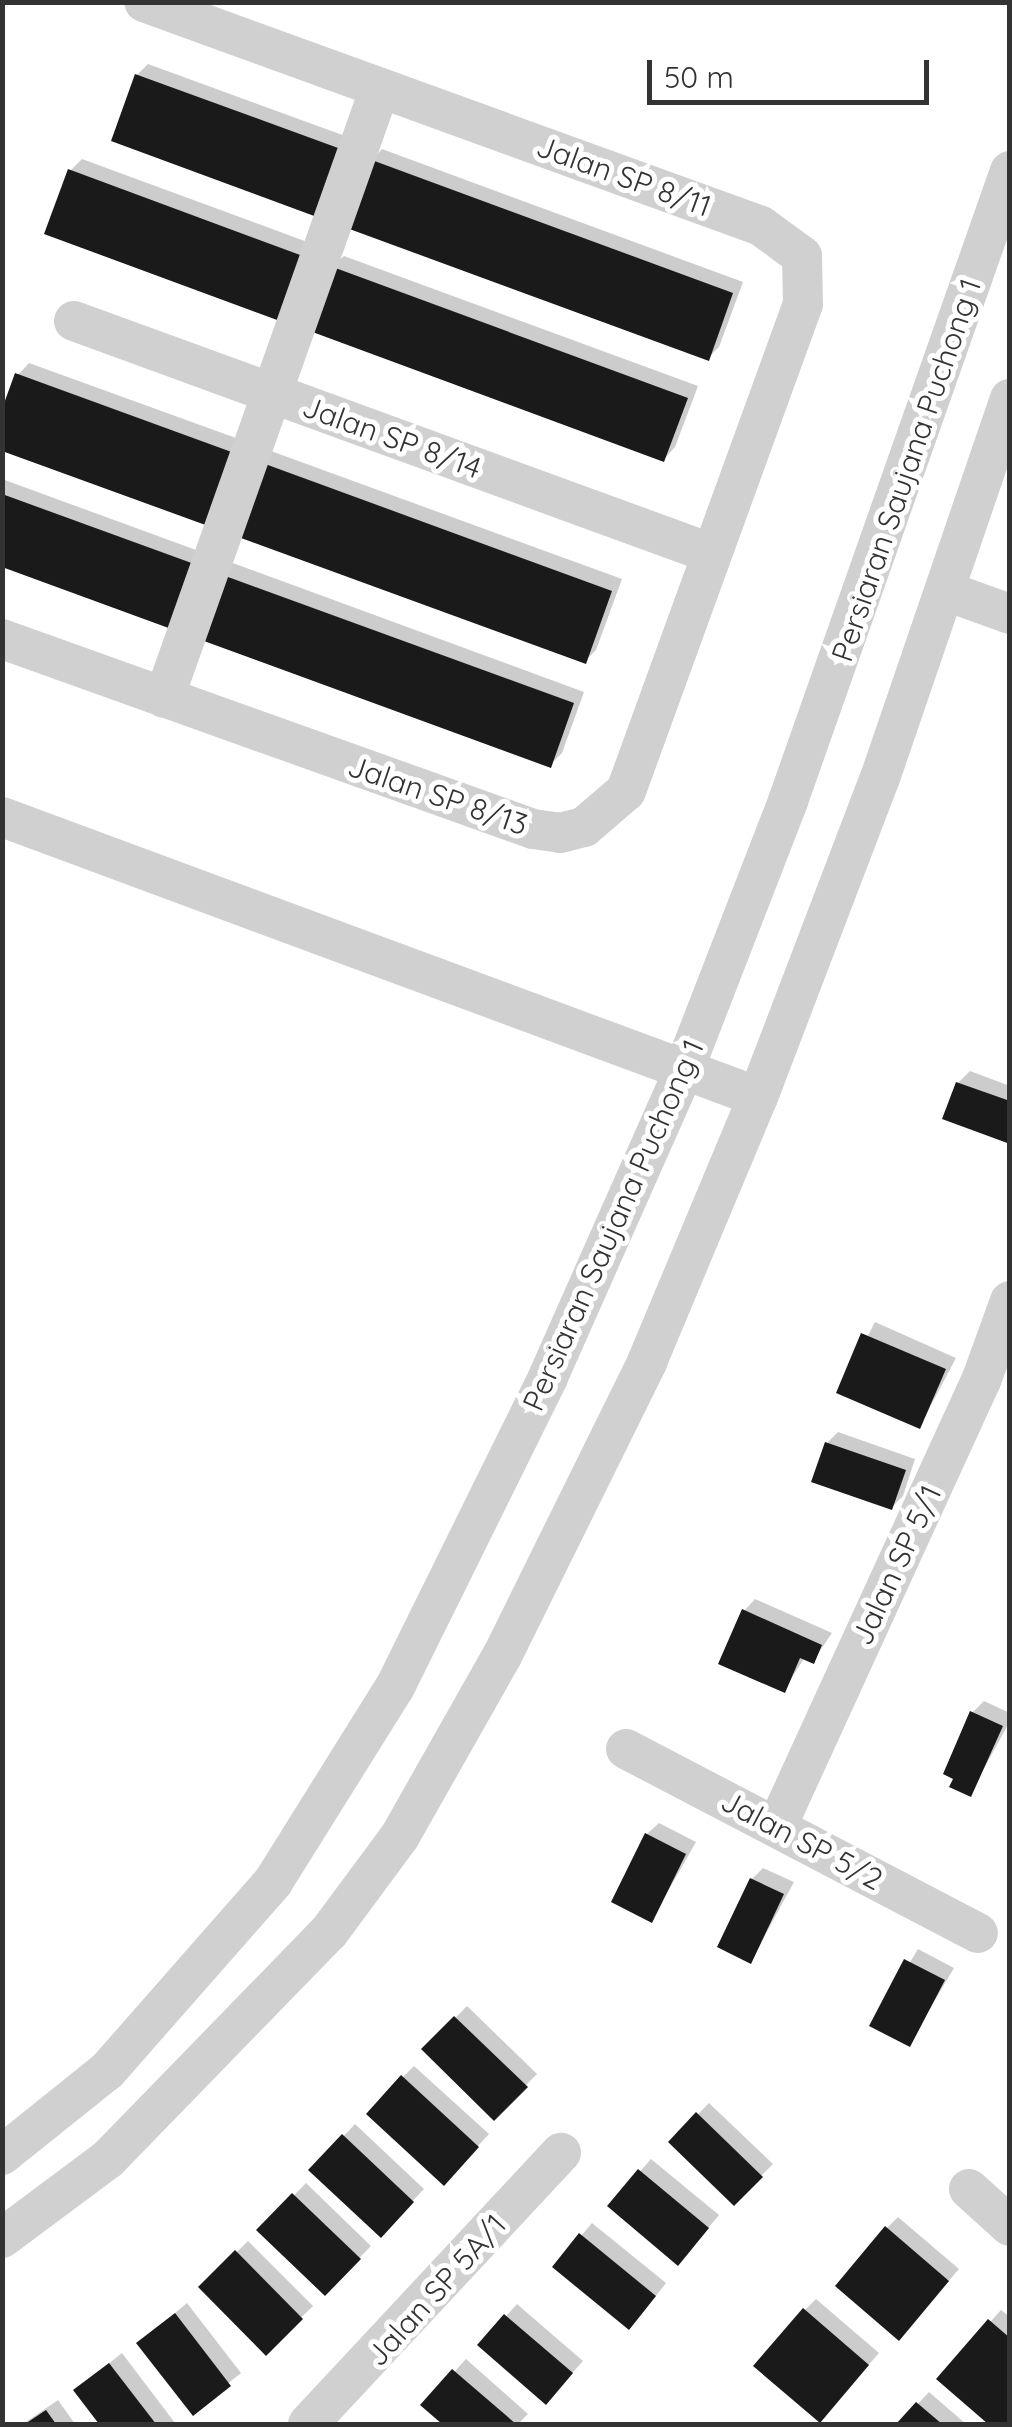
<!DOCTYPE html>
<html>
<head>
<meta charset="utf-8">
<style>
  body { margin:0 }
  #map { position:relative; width:1012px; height:2427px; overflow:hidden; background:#fff; font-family:Quicksand,sans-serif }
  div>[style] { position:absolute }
  .shadow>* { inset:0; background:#0003 }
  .building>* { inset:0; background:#1a1a1a }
  .minor>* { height:40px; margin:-20px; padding:0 20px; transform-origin:20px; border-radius:20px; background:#d0d0d0 }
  span { translate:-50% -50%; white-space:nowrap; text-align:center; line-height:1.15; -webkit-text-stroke:10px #fff; paint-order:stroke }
  .street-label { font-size:30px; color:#333 }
  .frame { position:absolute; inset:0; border:5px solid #333; pointer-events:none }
  .scale { position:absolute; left:647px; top:60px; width:282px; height:45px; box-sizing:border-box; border:5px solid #333; border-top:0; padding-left:12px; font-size:30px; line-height:35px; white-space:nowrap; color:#333; -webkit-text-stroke:8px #fff; paint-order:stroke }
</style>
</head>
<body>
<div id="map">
  <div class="shadow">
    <div style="clip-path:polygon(148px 64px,359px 141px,324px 217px,137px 75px)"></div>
    <div style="clip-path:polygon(382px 149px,743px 282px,719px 347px,708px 358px,371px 161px)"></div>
    <div style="clip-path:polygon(82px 159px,321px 247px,299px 309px,70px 171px)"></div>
    <div style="clip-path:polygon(344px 256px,698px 386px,675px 447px,664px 459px,332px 267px)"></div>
    <div style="clip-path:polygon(29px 363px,247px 442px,222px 513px,18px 375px)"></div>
    <div style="clip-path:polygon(271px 451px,622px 579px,596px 650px,585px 661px,233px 533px)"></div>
    <div style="clip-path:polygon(2px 479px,207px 554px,185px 615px,2px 564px)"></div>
    <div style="clip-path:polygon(230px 562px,584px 692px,562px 753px,550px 765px,197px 636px)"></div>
    <div style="clip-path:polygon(970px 1071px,1010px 1086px,1010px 1141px,958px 1083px)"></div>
    <div style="clip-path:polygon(875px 1322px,956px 1358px,920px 1426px,839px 1392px)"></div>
    <div style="clip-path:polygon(838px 1432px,915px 1459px,903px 1496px,892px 1507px,827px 1443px)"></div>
    <div style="clip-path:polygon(755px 1599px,832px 1633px,813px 1661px,805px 1657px,784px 1690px,744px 1611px)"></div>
    <div style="clip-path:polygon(984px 1701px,1010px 1713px,1010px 1721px,970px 1794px,957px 1778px,972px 1713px)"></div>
    <div style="clip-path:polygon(659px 1823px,696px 1842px,652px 1919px,647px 1834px)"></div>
    <div style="clip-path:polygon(763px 1868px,794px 1882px,751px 1961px,752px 1879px)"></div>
    <div style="clip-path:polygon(918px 1949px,954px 1968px,909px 2044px,872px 2025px)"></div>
    <div style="clip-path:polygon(467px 2006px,537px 2074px,494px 2117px,425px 2049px)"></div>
    <div style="clip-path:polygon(414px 2066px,489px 2134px,455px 2171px,403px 2077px)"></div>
    <div style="clip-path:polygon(709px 2103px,773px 2164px,734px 2203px,671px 2142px)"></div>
    <div style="clip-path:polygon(355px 2124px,424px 2189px,381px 2234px,312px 2170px)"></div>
    <div style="clip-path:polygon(651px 2159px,719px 2215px,689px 2251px,610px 2206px)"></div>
    <div style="clip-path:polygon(306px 2183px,371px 2246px,325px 2293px,260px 2230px)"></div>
    <div style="clip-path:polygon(898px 2217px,959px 2269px,910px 2326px,887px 2228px)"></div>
    <div style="clip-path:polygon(592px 2223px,666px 2283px,640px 2316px,555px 2267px)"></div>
    <div style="clip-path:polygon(248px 2241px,313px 2306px,266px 2352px,202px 2287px)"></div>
    <div style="clip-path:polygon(816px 2299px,879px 2353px,831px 2408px,805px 2310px)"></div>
    <div style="clip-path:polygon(187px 2303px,241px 2373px,193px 2412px,139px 2343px)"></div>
    <div style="clip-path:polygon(517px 2304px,583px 2361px,557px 2390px,480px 2345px)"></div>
    <div style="clip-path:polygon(1001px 2310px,1010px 2317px,1010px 2424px,992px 2424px,939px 2379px)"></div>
    <div style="clip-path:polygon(122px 2353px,175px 2423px,174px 2424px,102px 2424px,76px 2390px)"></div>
    <div style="clip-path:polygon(466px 2359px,528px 2414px,518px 2424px,446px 2424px,424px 2405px)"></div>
    <div style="clip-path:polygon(929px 2392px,966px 2424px,899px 2424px)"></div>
    <div style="clip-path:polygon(58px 2400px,75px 2424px,23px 2424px)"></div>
  </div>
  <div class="building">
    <div style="clip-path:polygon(135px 74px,349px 152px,325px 220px,111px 141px)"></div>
    <div style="clip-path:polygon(369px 159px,733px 293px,709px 361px,344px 227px)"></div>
    <div style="clip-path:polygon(68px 169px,311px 259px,288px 324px,44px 234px)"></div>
    <div style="clip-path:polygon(330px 266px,688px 398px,664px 462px,307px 330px)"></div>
    <div style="clip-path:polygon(15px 373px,237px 454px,211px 527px,2px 451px,2px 409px)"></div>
    <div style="clip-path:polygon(257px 461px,612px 591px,586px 664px,230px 534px)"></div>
    <div style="clip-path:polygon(2px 494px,197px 565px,174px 630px,2px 567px)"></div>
    <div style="clip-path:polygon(217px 573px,574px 703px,551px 768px,193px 637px)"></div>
    <div style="clip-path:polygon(956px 1082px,1010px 1101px,1010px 1144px,942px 1119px)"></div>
    <div style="clip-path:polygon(861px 1333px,946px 1369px,920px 1429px,836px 1393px)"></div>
    <div style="clip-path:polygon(825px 1442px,906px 1470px,892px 1510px,811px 1482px)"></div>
    <div style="clip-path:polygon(742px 1609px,822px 1645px,814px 1664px,800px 1658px,785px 1693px,718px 1664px)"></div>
    <div style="clip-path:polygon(970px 1711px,1003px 1726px,971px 1797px,949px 1787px,953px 1779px,943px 1774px)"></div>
    <div style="clip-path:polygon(645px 1833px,686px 1854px,652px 1923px,611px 1902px)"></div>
    <div style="clip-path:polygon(750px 1878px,784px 1894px,751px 1964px,717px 1947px)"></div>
    <div style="clip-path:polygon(904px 1959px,945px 1980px,910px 2047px,869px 2026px)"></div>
    <div style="clip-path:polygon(454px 2016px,528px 2087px,494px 2121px,421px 2049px)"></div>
    <div style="clip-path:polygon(401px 2075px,479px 2147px,444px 2186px,366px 2114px)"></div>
    <div style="clip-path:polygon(696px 2112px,763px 2177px,734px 2206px,668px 2142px)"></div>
    <div style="clip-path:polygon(342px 2134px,414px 2202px,381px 2238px,308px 2170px)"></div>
    <div style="clip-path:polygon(638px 2169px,709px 2228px,678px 2266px,607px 2206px)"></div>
    <div style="clip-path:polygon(292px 2193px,361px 2259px,325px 2296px,256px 2230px)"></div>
    <div style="clip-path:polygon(885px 2226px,949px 2281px,899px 2341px,835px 2286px)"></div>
    <div style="clip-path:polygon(579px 2233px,656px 2296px,629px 2330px,552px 2267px)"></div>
    <div style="clip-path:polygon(235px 2250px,303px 2319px,266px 2356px,198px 2287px)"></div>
    <div style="clip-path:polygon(803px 2308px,869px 2365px,820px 2423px,753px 2366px)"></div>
    <div style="clip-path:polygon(175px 2313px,231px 2386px,193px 2416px,136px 2343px)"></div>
    <div style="clip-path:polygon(504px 2314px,573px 2373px,546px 2405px,477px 2345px)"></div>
    <div style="clip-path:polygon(988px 2319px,1010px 2338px,1010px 2424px,988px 2424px,936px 2379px)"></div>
    <div style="clip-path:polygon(109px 2363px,156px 2424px,99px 2424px,73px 2390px)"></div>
    <div style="clip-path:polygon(452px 2369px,516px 2424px,442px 2424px,420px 2405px)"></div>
    <div style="clip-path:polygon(916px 2402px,942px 2424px,896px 2424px)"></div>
    <div style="clip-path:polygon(46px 2410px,56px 2424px,25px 2424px)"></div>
  </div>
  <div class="minor">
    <div style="left:74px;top:321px;width:677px;rotate:20.04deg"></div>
    <div style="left:946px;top:591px;width:68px;rotate:19.8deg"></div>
    <div style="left:2px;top:639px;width:564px;rotate:19.69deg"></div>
    <div style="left:533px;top:829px;width:27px;rotate:8deg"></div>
    <div style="left:560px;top:833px;width:25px;rotate:-14deg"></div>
    <div style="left:584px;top:827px;width:55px;rotate:-40.6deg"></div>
    <div style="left:626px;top:791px;width:518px;rotate:-70.03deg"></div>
    <div style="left:803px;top:304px;width:48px;rotate:-91.2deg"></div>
    <div style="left:802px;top:256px;width:51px;rotate:-143.8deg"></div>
    <div style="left:761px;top:226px;width:656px;rotate:-160.05deg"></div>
    <div style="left:164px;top:698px;width:647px;rotate:-70.5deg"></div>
    <div style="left:2px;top:817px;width:806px;rotate:20.32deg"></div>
    <div style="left:626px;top:1749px;width:397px;rotate:27.6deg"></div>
    <div style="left:777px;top:1826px;width:490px;rotate:-65.4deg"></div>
    <div style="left:981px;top:1381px;width:85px;rotate:-70.1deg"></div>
    <div style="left:2px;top:2155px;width:134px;rotate:-38.7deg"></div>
    <div style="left:107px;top:2071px;width:252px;rotate:-48.7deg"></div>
    <div style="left:273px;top:1882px;width:230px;rotate:-58deg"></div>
    <div style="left:395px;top:1687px;width:346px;rotate:-63.7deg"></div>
    <div style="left:548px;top:1377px;width:334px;rotate:-66.1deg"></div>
    <div style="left:683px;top:1072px;width:291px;rotate:-68.8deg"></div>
    <div style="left:788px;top:801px;width:668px;rotate:-70.59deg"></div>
    <div style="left:969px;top:2189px;width:55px;rotate:42.1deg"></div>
    <div style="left:2px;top:2238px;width:132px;rotate:-36.7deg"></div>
    <div style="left:108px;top:2159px;width:317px;rotate:-45.8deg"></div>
    <div style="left:329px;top:1932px;width:119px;rotate:-53.5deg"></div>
    <div style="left:400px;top:1836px;width:207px;rotate:-60.5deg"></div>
    <div style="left:502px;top:1656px;width:328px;rotate:-63.7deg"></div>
    <div style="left:647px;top:1362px;width:287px;rotate:-67.3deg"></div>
    <div style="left:758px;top:1097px;width:342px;rotate:-69.1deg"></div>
    <div style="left:880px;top:778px;width:401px;rotate:-71.1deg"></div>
    <div style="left:308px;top:2424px;width:371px;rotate:-47deg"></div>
  </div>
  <div class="street-label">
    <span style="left:624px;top:176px;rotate:20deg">Jalan SP 8/11</span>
    <span style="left:392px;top:437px;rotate:20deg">Jalan SP 8/14</span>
    <span style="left:906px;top:470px;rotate:-71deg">Persiaran Saujana Puchong 1</span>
    <span style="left:438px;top:795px;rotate:19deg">Jalan SP 8/13</span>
    <span style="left:613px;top:1225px;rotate:-66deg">Persiaran Saujana Puchong 1</span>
    <span style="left:896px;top:1565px;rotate:-65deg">Jalan SP 5/1</span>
    <span style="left:802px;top:1840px;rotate:28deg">Jalan SP 5/2</span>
    <span style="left:436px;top:2290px;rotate:-48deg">Jalan SP 5A/1</span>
  </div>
  <div class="frame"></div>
  <div class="scale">50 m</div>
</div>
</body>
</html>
